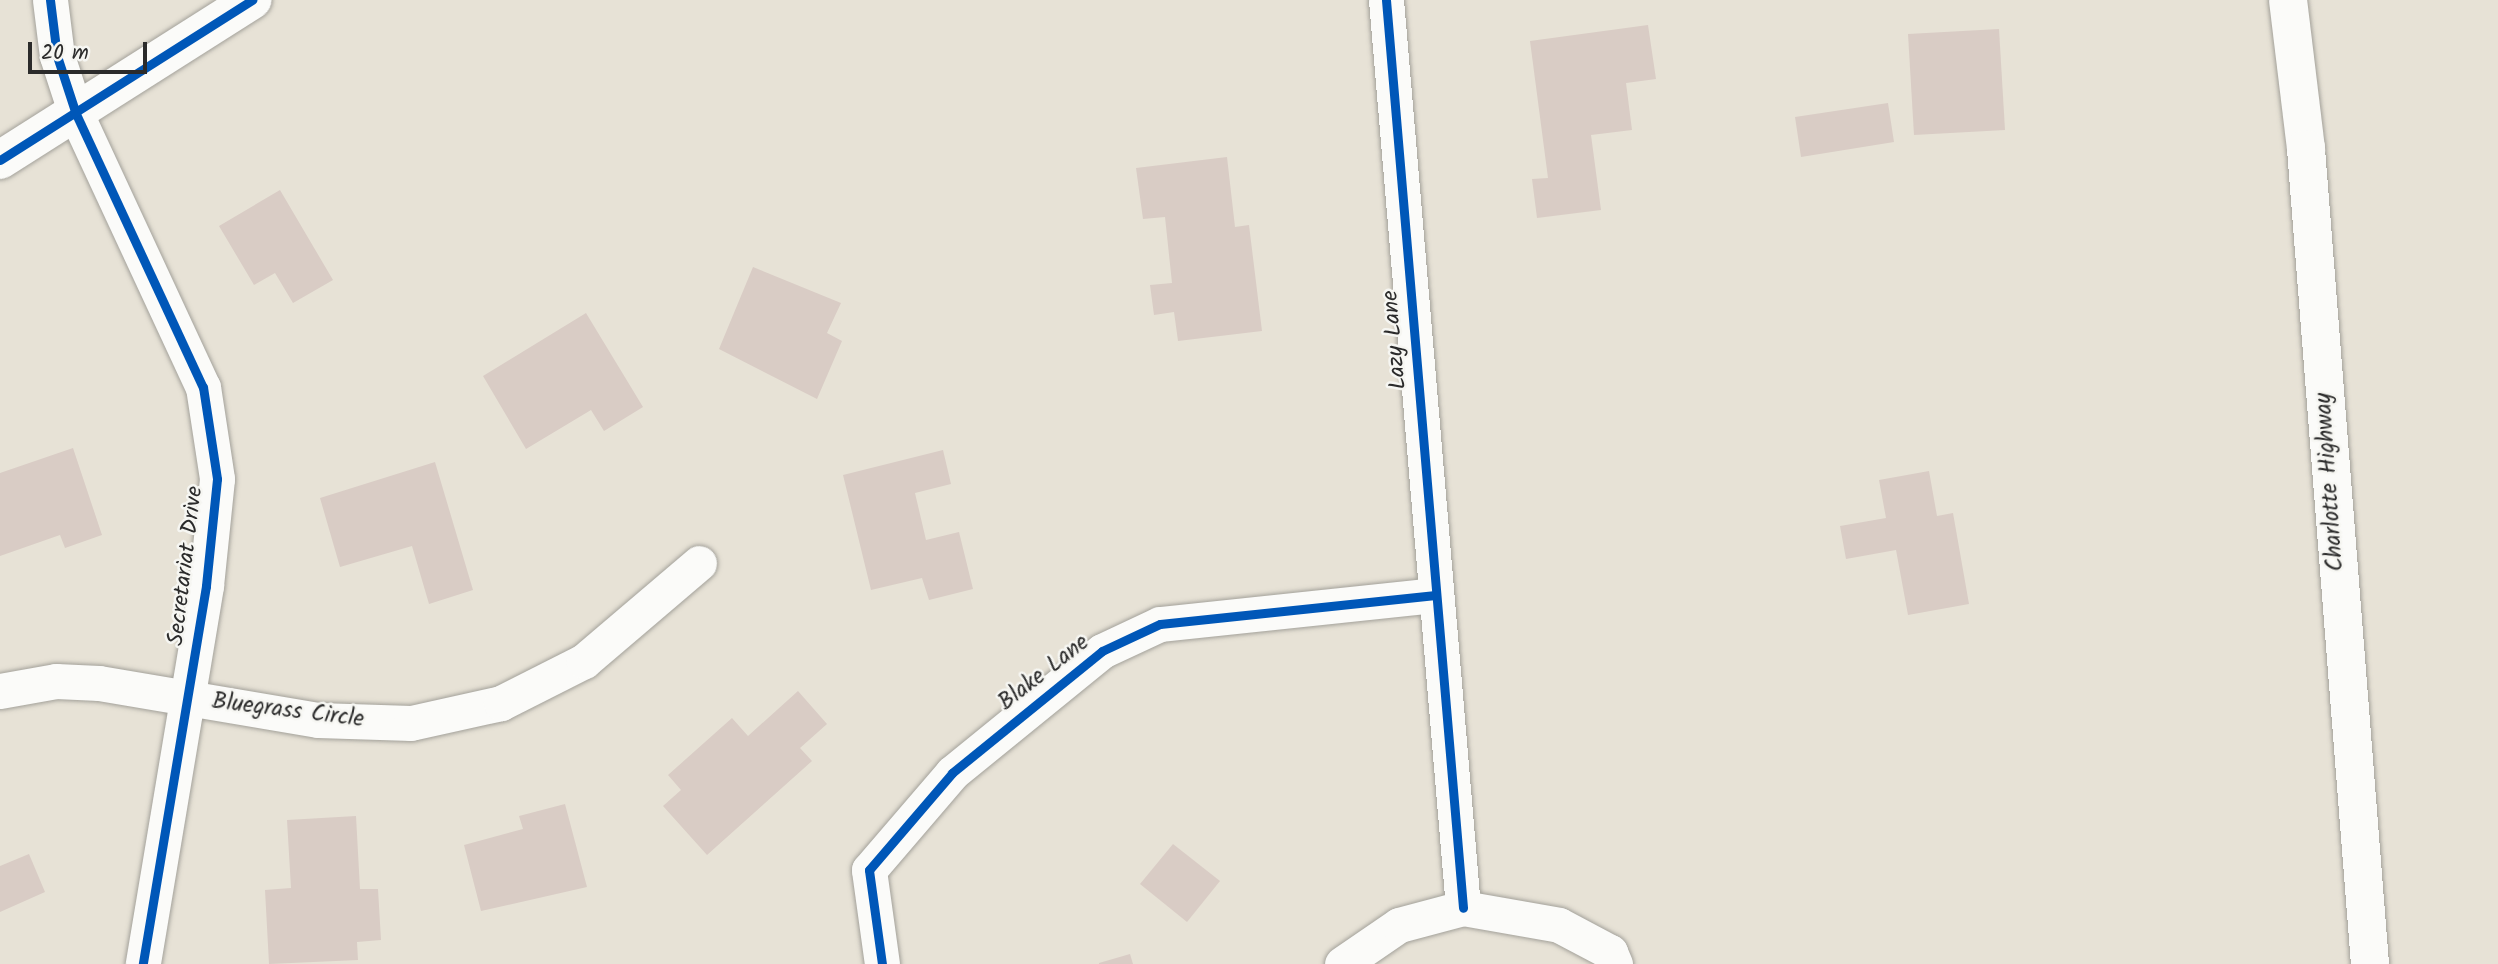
<!DOCTYPE html>
<html>
<head>
<meta charset="utf-8">
<style>
  body { margin:0 }
  #map { position:relative; width:2498px; height:964px; overflow:hidden; background:#e7e2d6; font-family:Kalam,sans-serif }
  div>[style] { position:absolute }
  .building>* { inset:0; background:#d9ccc5 }
  .roads { filter:drop-shadow(0 0 2px #a3a19a) drop-shadow(0 0 2px #a3a19a) }
  .street>* { height:35px; margin:-17.5px; padding:0 17.5px; transform-origin:17.5px; border-radius:17.5px; background:#fbfbf9 }
  .secondary>* { height:38px; margin:-19px; padding:0 19px; transform-origin:19px; border-radius:19px; background:#fbfbf9 }
  .primary>* { height:38px; margin:-19px; padding:0 19px; transform-origin:19px; border-radius:19px; background:#fbfbf9 }
  .cycleway>* { height:9px; margin:-4.5px; padding:0 4.5px; transform-origin:4.5px; border-radius:4.5px; background:#0057b8 }
  span { translate:-50% -50%; white-space:nowrap; text-align:center; line-height:1.15; -webkit-text-stroke:5px #f6f6f2; paint-order:stroke }
  .street-label { font-size:23px; color:#2b2b2b }
  .scale { position:absolute; left:28px; top:42px; width:119px; height:32px; box-sizing:border-box; border:4px solid #2b2b2b; border-top:0; padding-left:9px; font-size:21px; line-height:24px; white-space:nowrap; color:#2b2b2b; -webkit-text-stroke:5px #f6f6f2; paint-order:stroke }
</style>
</head>
<body>
<div id="map">
  <div class="building">
    <div style="clip-path:polygon(1648px 25px,1656px 79px,1626px 83px,1632px 130px,1591px 135px,1601px 210px,1537px 218px,1532px 179px,1548px 178px,1530px 41px)"></div>
    <div style="clip-path:polygon(1999px 29px,2005px 130px,1914px 135px,1908px 34px)"></div>
    <div style="clip-path:polygon(1888px 103px,1894px 142px,1801px 157px,1795px 117px)"></div>
    <div style="clip-path:polygon(1227px 157px,1235px 227px,1249px 225px,1262px 331px,1178px 341px,1174px 312px,1154px 315px,1150px 285px,1172px 283px,1165px 217px,1143px 219px,1136px 168px)"></div>
    <div style="clip-path:polygon(280px 190px,333px 280px,293px 303px,275px 273px,254px 285px,219px 226px)"></div>
    <div style="clip-path:polygon(753px 267px,841px 303px,827px 333px,842px 341px,817px 399px,719px 349px)"></div>
    <div style="clip-path:polygon(586px 313px,643px 407px,604px 431px,591px 410px,526px 449px,483px 376px)"></div>
    <div style="clip-path:polygon(73px 448px,102px 535px,65px 548px,60px 535px,0 556px,0 473px)"></div>
    <div style="clip-path:polygon(943px 450px,951px 484px,915px 493px,926px 540px,959px 532px,973px 589px,929px 600px,922px 578px,871px 590px,843px 475px)"></div>
    <div style="clip-path:polygon(435px 462px,473px 590px,429px 604px,412px 546px,340px 567px,320px 498px)"></div>
    <div style="clip-path:polygon(1929px 471px,1937px 516px,1953px 513px,1969px 604px,1908px 615px,1896px 550px,1846px 559px,1840px 526px,1886px 518px,1879px 480px)"></div>
    <div style="clip-path:polygon(798px 691px,827px 724px,800px 748px,812px 761px,707px 855px,663px 806px,681px 790px,668px 775px,732px 718px,748px 736px)"></div>
    <div style="clip-path:polygon(565px 804px,587px 887px,481px 911px,464px 845px,523px 829px,519px 816px)"></div>
    <div style="clip-path:polygon(356px 816px,360px 889px,378px 889px,381px 940px,357px 942px,358px 960px,269px 964px,265px 890px,291px 888px,287px 820px)"></div>
    <div style="clip-path:polygon(1173px 844px,1220px 881px,1187px 922px,1140px 884px)"></div>
    <div style="clip-path:polygon(29px 854px,45px 892px,0 912px,0 866px)"></div>
    <div style="clip-path:polygon(1130px 954px,1133px 964px,1099px 964px,1099px 963px)"></div>
  </div>
  <div class="roads">
    <div class="street">
      <div style="left:50px;top:0;width:56px;rotate:82.9deg"></div>
      <div style="left:57px;top:56px;width:61px;rotate:71.9deg"></div>
      <div style="left:76px;top:114px;width:301px;rotate:65.1deg"></div>
      <div style="left:203px;top:387px;width:93px;rotate:81.3deg"></div>
      <div style="left:217px;top:479px;width:108px;rotate:95.9deg"></div>
      <div style="left:206px;top:586px;width:383px;rotate:99.5deg"></div>
      <div style="left:1386px;top:0;width:911px;rotate:85.15deg"></div>
      <div style="left:0;top:691px;width:57px;rotate:-10.1deg"></div>
      <div style="left:56px;top:681px;width:43px;rotate:2.7deg"></div>
      <div style="left:99px;top:683px;width:222px;rotate:9.6deg"></div>
      <div style="left:318px;top:720px;width:93px;rotate:1.8deg"></div>
      <div style="left:411px;top:723px;width:92px;rotate:-12.5deg"></div>
      <div style="left:501px;top:703px;width:93px;rotate:-26.8deg"></div>
      <div style="left:584px;top:661px;width:151px;rotate:-40.4deg"></div>
      <div style="left:882px;top:964px;width:95px;rotate:-97.9deg"></div>
      <div style="left:869px;top:870px;width:128px;rotate:-49.4deg"></div>
      <div style="left:952px;top:773px;width:193px;rotate:-39.1deg"></div>
      <div style="left:1102px;top:651px;width:64px;rotate:-25deg"></div>
      <div style="left:1160px;top:624px;width:277px;rotate:-6deg"></div>
      <div style="left:1342px;top:964px;width:69px;rotate:-34.4deg"></div>
      <div style="left:1399px;top:925px;width:66px;rotate:-14.9deg"></div>
      <div style="left:1463px;top:908px;width:97px;rotate:10deg"></div>
      <div style="left:1559px;top:925px;width:58px;rotate:27.9deg"></div>
      <div style="left:1610px;top:952px;width:13px;rotate:67deg"></div>
    </div>
    <div class="secondary">
      <div style="left:0;top:160px;width:299px;rotate:-32.4deg"></div>
    </div>
    <div class="primary">
      <div style="left:2288px;top:0;width:150px;rotate:83.1deg"></div>
      <div style="left:2306px;top:149px;width:818px;rotate:85.51deg"></div>
    </div>
  </div>
  <div class="cycleway">
    <div style="left:50px;top:0;width:56px;rotate:82.9deg"></div>
    <div style="left:57px;top:56px;width:61px;rotate:71.9deg"></div>
    <div style="left:76px;top:114px;width:301px;rotate:65.1deg"></div>
    <div style="left:203px;top:387px;width:93px;rotate:81.3deg"></div>
    <div style="left:217px;top:479px;width:108px;rotate:95.9deg"></div>
    <div style="left:206px;top:586px;width:383px;rotate:99.5deg"></div>
    <div style="left:1386px;top:0;width:911px;rotate:85.15deg"></div>
    <div style="left:0;top:160px;width:299px;rotate:-32.4deg"></div>
    <div style="left:882px;top:964px;width:95px;rotate:-97.9deg"></div>
    <div style="left:869px;top:870px;width:128px;rotate:-49.4deg"></div>
    <div style="left:952px;top:773px;width:193px;rotate:-39.1deg"></div>
    <div style="left:1102px;top:651px;width:64px;rotate:-25deg"></div>
    <div style="left:1160px;top:624px;width:277px;rotate:-6deg"></div>
  </div>
  <div class="street-label">
    <span style="left:1395px;top:340px;rotate:-95deg">Lazy Lane</span>
    <span style="left:2330px;top:482px;rotate:-94deg">Charlotte Highway</span>
    <span style="left:186px;top:566px;rotate:-83deg">Secretariat Drive</span>
    <span style="left:1044px;top:673px;rotate:-38deg">Blake Lane</span>
    <span style="left:288px;top:711px;rotate:7deg">Bluegrass Circle</span>
  </div>
  <div class="scale">20 m</div>
</div>
</body>
</html>
